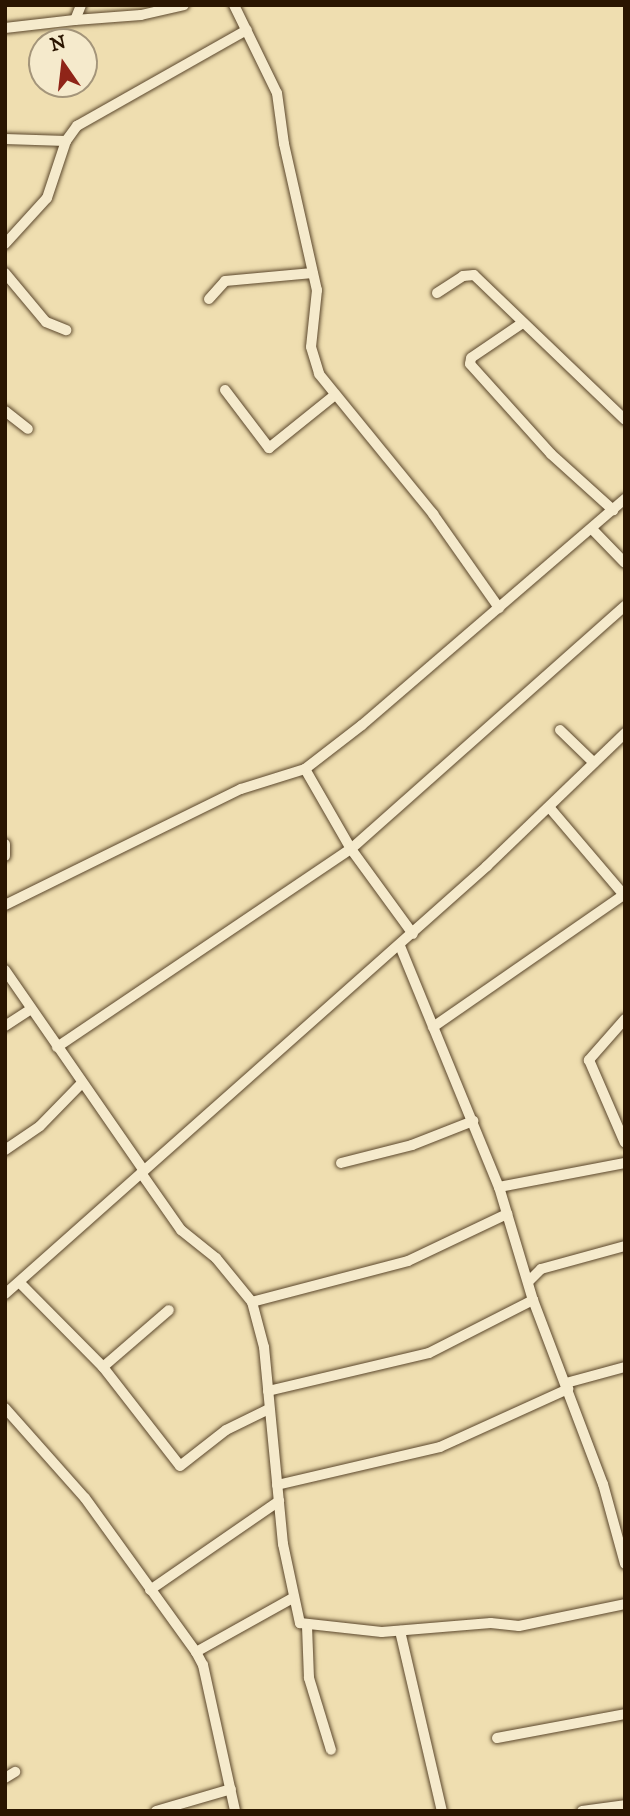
<!DOCTYPE html>
<html>
<head>
<meta charset="utf-8">
<style>
  body { margin:0 }
  #map { position:relative; width:630px; height:1816px; overflow:hidden; background:#efdeb0; font-family:"IM FELL DW Pica",serif }
  div>[style] { position:absolute }
  .roads { filter:drop-shadow(0 0 2px #5b472c) drop-shadow(0 0 2px #5b472c) }
  .minor>* { height:10px; margin:-5px; padding:0 5px; transform-origin:5px; border-radius:5px; background:#f5eacc }
  span { translate:-50% -50%; white-space:nowrap; text-align:center; line-height:1.15; -webkit-text-stroke:6px #f5eacc; paint-order:stroke }
  .frame { position:absolute; inset:0; border:7px solid #2a1500; pointer-events:none }
  .north { position:absolute; left:28px; top:28px; width:70px; height:70px; box-sizing:border-box; background:#f5eacc; border:2px solid #a4957a; border-radius:50%; rotate:346deg; font-size:19px; font-weight:700; line-height:28px; text-align:center; color:#2a1500 }
  .north::after { content:''; display:block; margin:auto; width:24px; height:32px; background:#8f2418; clip-path:polygon(50% 0,100% 100%,50% 72%,0 100%) }
</style>
</head>
<body>
<div id="map">
  <div class="roads">
    <div class="minor">
      <div style="left:234px;top:5px;width:98px;rotate:64deg"></div>
      <div style="left:277px;top:93px;width:51px;rotate:82.2deg"></div>
      <div style="left:284px;top:144px;width:150px;rotate:77.3deg"></div>
      <div style="left:317px;top:290px;width:57px;rotate:96deg"></div>
      <div style="left:311px;top:347px;width:28px;rotate:73deg"></div>
      <div style="left:319px;top:374px;width:181px;rotate:50.8deg"></div>
      <div style="left:433px;top:514px;width:115px;rotate:54.9deg"></div>
      <div style="left:75px;top:20px;width:66px;rotate:-4.3deg"></div>
      <div style="left:141px;top:15px;width:44px;rotate:-13.1deg"></div>
      <div style="left:5px;top:28px;width:70px;rotate:-6.5deg"></div>
      <div style="left:75px;top:20px;width:16px;rotate:-68deg"></div>
      <div style="left:5px;top:139px;width:61px;rotate:1.9deg"></div>
      <div style="left:5px;top:244px;width:62px;rotate:-47.6deg"></div>
      <div style="left:47px;top:198px;width:60px;rotate:-71.6deg"></div>
      <div style="left:66px;top:141px;width:19px;rotate:-54deg"></div>
      <div style="left:77px;top:126px;width:195px;rotate:-29.5deg"></div>
      <div style="left:5px;top:273px;width:64px;rotate:50.1deg"></div>
      <div style="left:46px;top:322px;width:22px;rotate:22deg"></div>
      <div style="left:437px;top:293px;width:31px;rotate:-33deg"></div>
      <div style="left:463px;top:276px;width:11px;rotate:-5deg"></div>
      <div style="left:474px;top:275px;width:209px;rotate:43.8deg"></div>
      <div style="left:209px;top:299px;width:24px;rotate:-48deg"></div>
      <div style="left:225px;top:281px;width:88px;rotate:-5.2deg"></div>
      <div style="left:521px;top:324px;width:60px;rotate:145.8deg"></div>
      <div style="left:471px;top:358px;width:6px;rotate:99deg"></div>
      <div style="left:470px;top:364px;width:121px;rotate:48deg"></div>
      <div style="left:551px;top:454px;width:84px;rotate:42.1deg"></div>
      <div style="left:225px;top:390px;width:73px;rotate:52.8deg"></div>
      <div style="left:269px;top:448px;width:85px;rotate:-38.8deg"></div>
      <div style="left:5px;top:411px;width:29px;rotate:38deg"></div>
      <div style="left:592px;top:529px;width:47px;rotate:45.9deg"></div>
      <div style="left:560px;top:730px;width:47px;rotate:44.1deg"></div>
      <div style="left:305px;top:769px;width:92px;rotate:60.1deg"></div>
      <div style="left:351px;top:849px;width:105px;rotate:53.9deg"></div>
      <div style="left:549px;top:807px;width:116px;rotate:49.6deg"></div>
      <div style="left:5px;top:844px;width:12px;rotate:90deg"></div>
      <div style="left:5px;top:905px;width:263px;rotate:-26.2deg"></div>
      <div style="left:241px;top:789px;width:67px;rotate:-17.4deg"></div>
      <div style="left:305px;top:769px;width:72px;rotate:-37.7deg"></div>
      <div style="left:362px;top:725px;width:347px;rotate:-40.7deg"></div>
      <div style="left:400px;top:946px;width:261px;rotate:67.7deg"></div>
      <div style="left:499px;top:1187px;width:118px;rotate:73.3deg"></div>
      <div style="left:533px;top:1300px;width:197px;rotate:69.2deg"></div>
      <div style="left:603px;top:1484px;width:83px;rotate:74.6deg"></div>
      <div style="left:5px;top:970px;width:244px;rotate:55.3deg"></div>
      <div style="left:625px;top:1019px;width:55px;rotate:131.3deg"></div>
      <div style="left:589px;top:1060px;width:90px;rotate:66.6deg"></div>
      <div style="left:5px;top:1026px;width:31px;rotate:-33deg"></div>
      <div style="left:433px;top:1027px;width:234px;rotate:-34.7deg"></div>
      <div style="left:57px;top:1047px;width:354px;rotate:-34deg"></div>
      <div style="left:351px;top:849px;width:366px;rotate:-41.6deg"></div>
      <div style="left:5px;top:1150px;width:42px;rotate:-34.4deg"></div>
      <div style="left:40px;top:1126px;width:60px;rotate:-45.7deg"></div>
      <div style="left:341px;top:1163px;width:73px;rotate:-14.2deg"></div>
      <div style="left:412px;top:1145px;width:66px;rotate:-21.5deg"></div>
      <div style="left:141px;top:1173px;width:70px;rotate:54.9deg"></div>
      <div style="left:181px;top:1230px;width:45px;rotate:38.7deg"></div>
      <div style="left:216px;top:1258px;width:57px;rotate:50.7deg"></div>
      <div style="left:252px;top:1302px;width:47px;rotate:75.1deg"></div>
      <div style="left:264px;top:1347px;width:198px;rotate:84.5deg"></div>
      <div style="left:283px;top:1544px;width:81px;rotate:77.9deg"></div>
      <div style="left:300px;top:1623px;width:82px;rotate:6.3deg"></div>
      <div style="left:382px;top:1632px;width:109px;rotate:-4.7deg"></div>
      <div style="left:491px;top:1623px;width:28px;rotate:6deg"></div>
      <div style="left:519px;top:1626px;width:108px;rotate:-11.7deg"></div>
      <div style="left:499px;top:1187px;width:128px;rotate:-10.8deg"></div>
      <div style="left:529px;top:1281px;width:17px;rotate:-45deg"></div>
      <div style="left:541px;top:1269px;width:87px;rotate:-15.3deg"></div>
      <div style="left:20px;top:1283px;width:118px;rotate:45.3deg"></div>
      <div style="left:103px;top:1367px;width:125px;rotate:52.1deg"></div>
      <div style="left:180px;top:1466px;width:58px;rotate:-38deg"></div>
      <div style="left:226px;top:1430px;width:46px;rotate:-26deg"></div>
      <div style="left:5px;top:1294px;width:645px;rotate:-41.6deg"></div>
      <div style="left:487px;top:866px;width:192px;rotate:-43.9deg"></div>
      <div style="left:252px;top:1302px;width:161px;rotate:-14.7deg"></div>
      <div style="left:408px;top:1261px;width:110px;rotate:-25.4deg"></div>
      <div style="left:103px;top:1367px;width:87px;rotate:-40.8deg"></div>
      <div style="left:566px;top:1383px;width:61px;rotate:-15.2deg"></div>
      <div style="left:268px;top:1391px;width:165px;rotate:-13.3deg"></div>
      <div style="left:429px;top:1353px;width:117px;rotate:-27deg"></div>
      <div style="left:5px;top:1408px;width:120px;rotate:48.4deg"></div>
      <div style="left:85px;top:1498px;width:190px;rotate:54.2deg"></div>
      <div style="left:196px;top:1652px;width:15px;rotate:62deg"></div>
      <div style="left:203px;top:1665px;width:149px;rotate:77.6deg"></div>
      <div style="left:277px;top:1485px;width:167px;rotate:-13.1deg"></div>
      <div style="left:440px;top:1447px;width:141px;rotate:-24.4deg"></div>
      <div style="left:150px;top:1590px;width:157px;rotate:-34.6deg"></div>
      <div style="left:307px;top:1626px;width:52px;rotate:87.8deg"></div>
      <div style="left:309px;top:1678px;width:75px;rotate:73deg"></div>
      <div style="left:400px;top:1631px;width:185px;rotate:76.9deg"></div>
      <div style="left:196px;top:1652px;width:109px;rotate:-29.2deg"></div>
      <div style="left:497px;top:1738px;width:130px;rotate:-10.6deg"></div>
      <div style="left:5px;top:1778px;width:12px;rotate:-31deg"></div>
      <div style="left:156px;top:1811px;width:78px;rotate:-16.3deg"></div>
      <div style="left:582px;top:1811px;width:43px;rotate:-7.9deg"></div>
    </div>
  </div>
  <div class="frame"></div>
  <div class="north">N</div>
</div>
</body>
</html>
